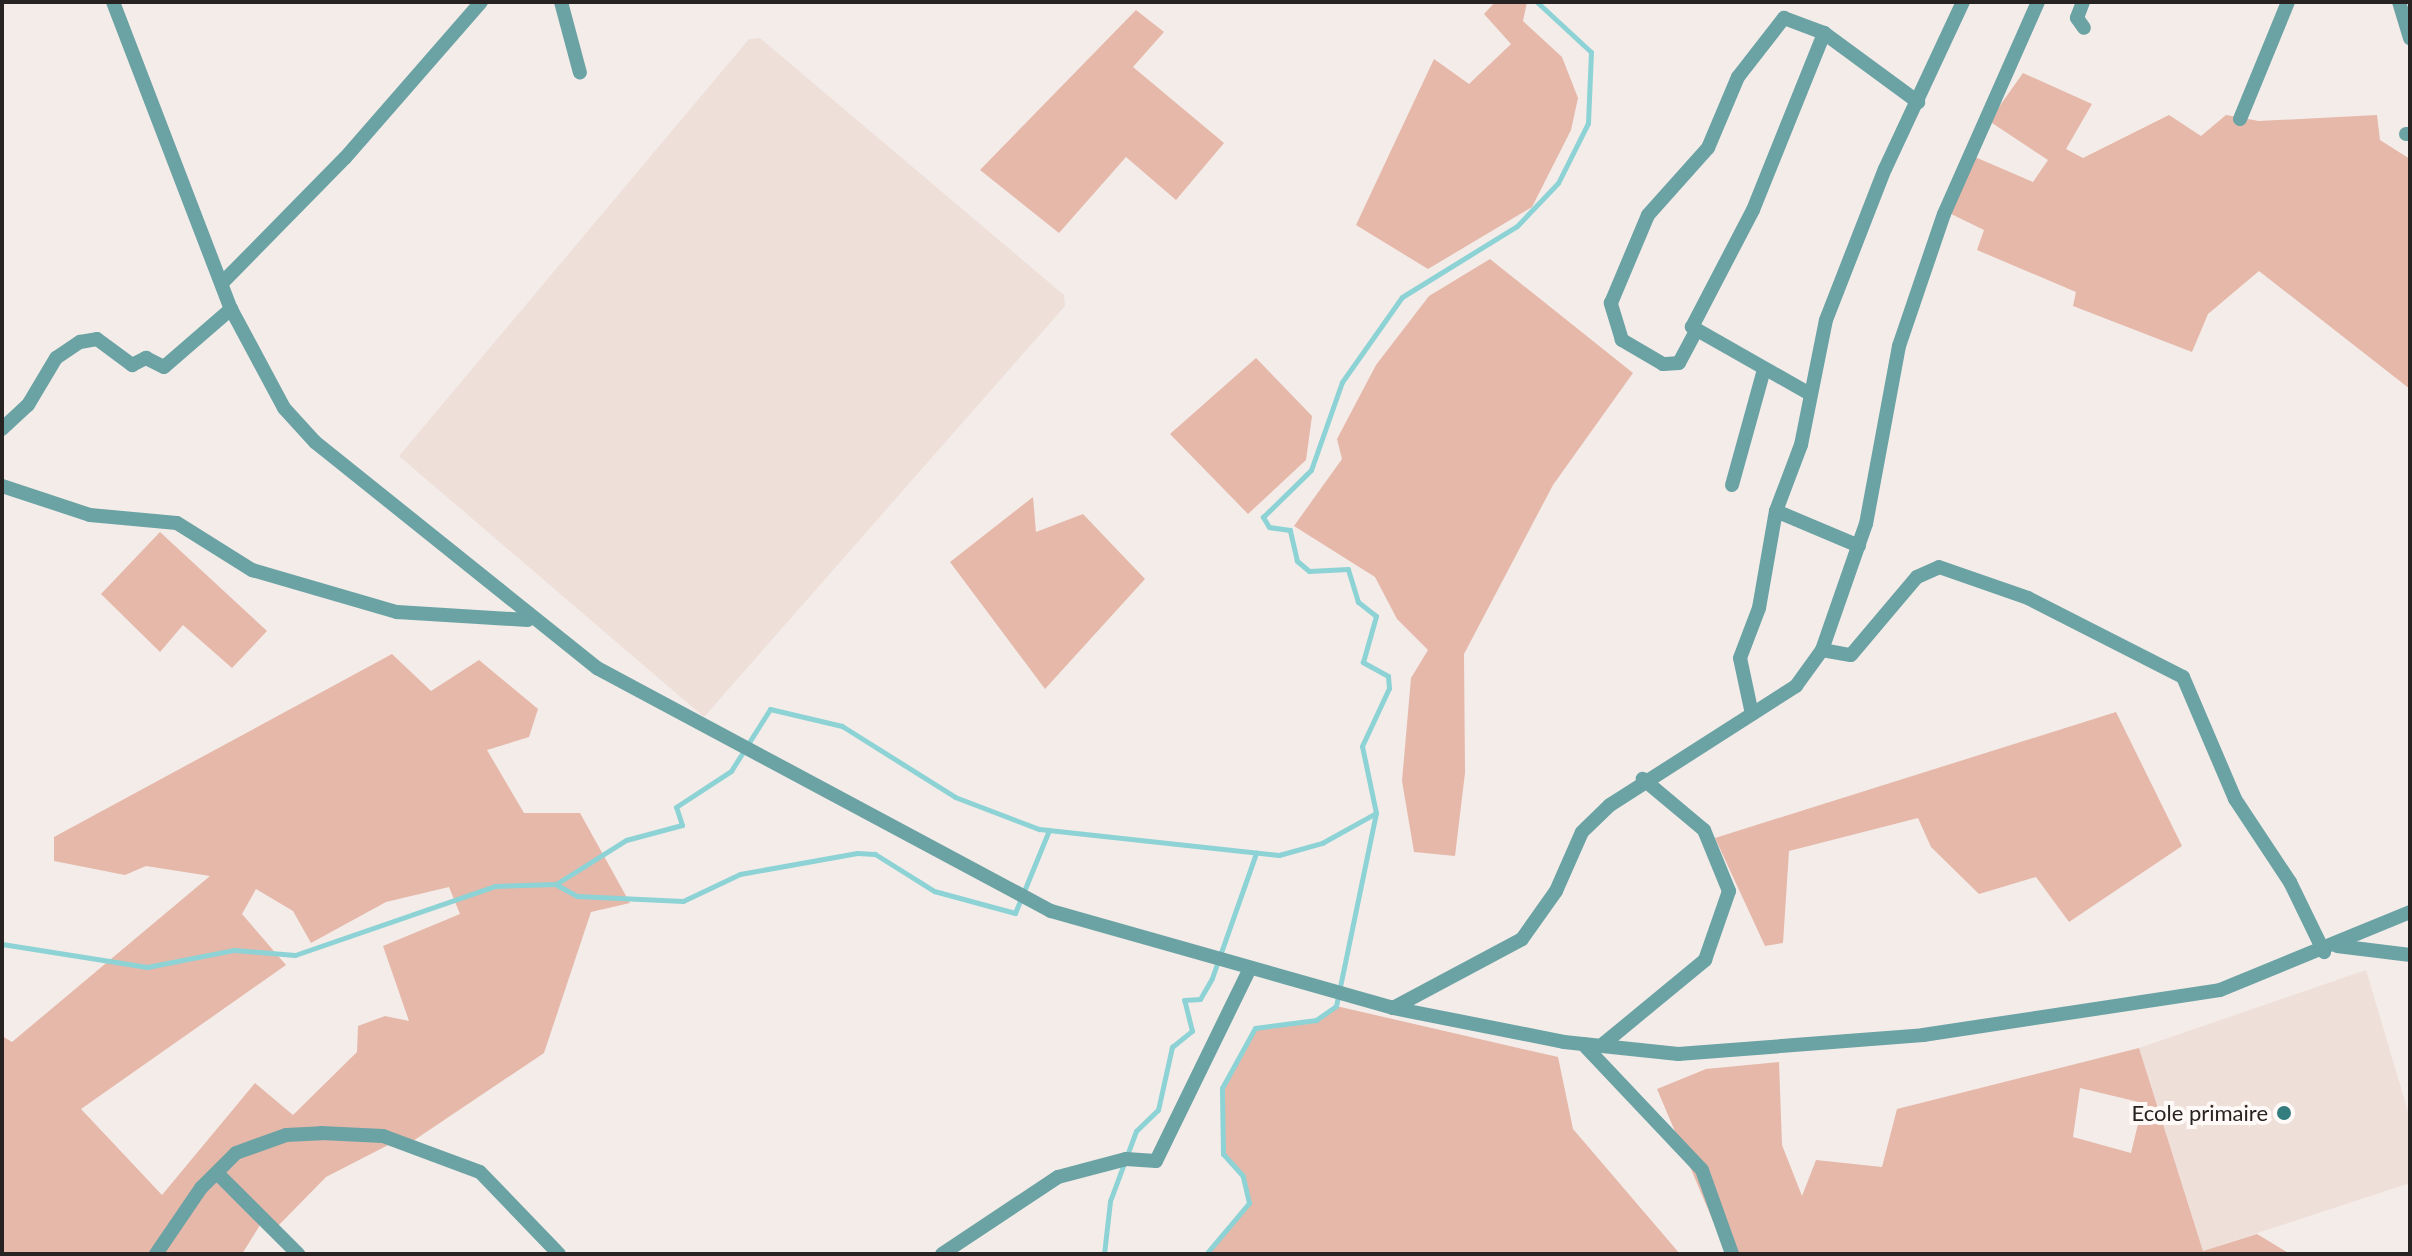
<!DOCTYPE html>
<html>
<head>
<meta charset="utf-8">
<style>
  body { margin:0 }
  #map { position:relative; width:2412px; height:1256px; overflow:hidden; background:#f4ece9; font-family:Lato,sans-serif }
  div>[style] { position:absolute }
  .built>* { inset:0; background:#efdfd9 }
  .green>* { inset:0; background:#e5b8a9 }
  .stream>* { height:5px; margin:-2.5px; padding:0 2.5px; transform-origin:2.5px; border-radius:2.5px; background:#8dd3d5 }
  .street>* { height:14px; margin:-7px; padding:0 7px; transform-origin:7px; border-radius:7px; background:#6ba3a5 }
  .dots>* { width:22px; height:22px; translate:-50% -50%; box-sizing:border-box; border:4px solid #fffaf8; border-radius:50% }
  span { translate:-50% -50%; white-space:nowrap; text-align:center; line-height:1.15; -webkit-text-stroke:8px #fffaf8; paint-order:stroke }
  .poi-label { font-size:22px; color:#262322 }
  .right { translate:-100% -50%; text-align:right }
  .frame { position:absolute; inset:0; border:4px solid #262322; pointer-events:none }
</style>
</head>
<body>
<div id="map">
  <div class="built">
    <div style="clip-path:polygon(760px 38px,1064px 295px,1065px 306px,704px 717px,399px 456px,749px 39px)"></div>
    <div style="clip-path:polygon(2366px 970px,2410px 1118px,2410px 1183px,2203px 1251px,2139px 1048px)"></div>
  </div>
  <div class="green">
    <div style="clip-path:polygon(1495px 2px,1527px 2px,1523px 21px,1562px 57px,1578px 98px,1571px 130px,1532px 207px,1428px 269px,1356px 225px,1434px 59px,1469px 84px,1511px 44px,1484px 14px)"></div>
    <div style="clip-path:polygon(1136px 10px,1164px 32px,1133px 67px,1224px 143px,1176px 200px,1126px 157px,1059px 233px,980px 170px)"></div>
    <div style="clip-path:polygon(2023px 73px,2092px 104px,2066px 149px,2083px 158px,2169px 115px,2201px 136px,2226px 115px,2259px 121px,2377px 115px,2380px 140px,2410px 159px,2410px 389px,2259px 271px,2208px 314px,2192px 352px,2073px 306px,2076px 292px,1977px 250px,1984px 230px,1943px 210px,1968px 154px,2033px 182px,2048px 160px,1989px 121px)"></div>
    <div style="clip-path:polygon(1490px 259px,1633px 373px,1553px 485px,1464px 654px,1465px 773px,1455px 856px,1414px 852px,1402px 781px,1411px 678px,1428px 650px,1397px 619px,1375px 577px,1294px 526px,1342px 459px,1337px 439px,1376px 365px,1429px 296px)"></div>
    <div style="clip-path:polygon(1256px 358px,1312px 416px,1306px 460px,1248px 514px,1170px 434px)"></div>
    <div style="clip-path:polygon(1033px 497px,1036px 532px,1083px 514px,1145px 579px,1045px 689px,950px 562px)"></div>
    <div style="clip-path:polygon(160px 532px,267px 631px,232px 668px,183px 625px,160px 652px,101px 594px)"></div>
    <div style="clip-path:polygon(evenodd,392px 654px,431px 691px,479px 660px,538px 709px,529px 737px,487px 750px,524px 813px,580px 813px,630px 903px,591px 912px,544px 1053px,404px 1147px,394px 1142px,326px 1177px,276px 1228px,260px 1225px,242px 1254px,2px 1254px,2px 1036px,12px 1042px,210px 876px,146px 866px,125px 875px,54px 861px,54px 837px,392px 654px,449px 887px,460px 914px,383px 946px,409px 1021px,385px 1016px,358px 1026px,357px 1052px,293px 1115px,255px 1083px,162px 1195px,81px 1109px,286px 965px,242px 914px,256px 889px,293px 911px,311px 943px,386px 902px,449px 887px)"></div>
    <div style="clip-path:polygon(2116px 712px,2182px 846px,2069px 922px,2036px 877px,1979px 894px,1931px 847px,1918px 818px,1789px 851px,1783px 943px,1765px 946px,1715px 838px)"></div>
    <div style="clip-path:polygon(1336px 1006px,1558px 1057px,1573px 1129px,1680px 1254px,1206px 1254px,1249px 1203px,1243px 1176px,1223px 1154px,1222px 1088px,1255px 1028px,1316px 1020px)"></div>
    <div style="clip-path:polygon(evenodd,2139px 1048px,2203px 1251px,2257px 1234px,2290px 1254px,1727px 1254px,1657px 1089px,1706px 1069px,1779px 1062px,1782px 1145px,1802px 1196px,1816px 1160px,1882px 1167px,1897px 1109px,2139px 1048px,2080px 1088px,2143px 1103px,2131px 1153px,2073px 1137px,2080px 1088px)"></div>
  </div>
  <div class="stream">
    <div style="left:557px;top:885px;width:23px;rotate:29deg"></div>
    <div style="left:577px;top:896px;width:106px;rotate:2.7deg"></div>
    <div style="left:683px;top:901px;width:63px;rotate:-25.3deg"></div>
    <div style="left:740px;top:874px;width:119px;rotate:-10.2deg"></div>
    <div style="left:857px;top:853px;width:18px;rotate:3deg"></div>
    <div style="left:875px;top:854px;width:70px;rotate:32.1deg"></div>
    <div style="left:934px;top:891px;width:84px;rotate:15.2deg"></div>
    <div style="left:1015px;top:913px;width:90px;rotate:-67.7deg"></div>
    <div style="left:2px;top:944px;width:147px;rotate:9deg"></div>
    <div style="left:147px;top:967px;width:89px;rotate:-11.1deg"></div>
    <div style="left:234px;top:950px;width:61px;rotate:4.7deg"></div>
    <div style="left:295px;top:955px;width:212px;rotate:-19deg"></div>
    <div style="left:495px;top:886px;width:61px;rotate:-1.9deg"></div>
    <div style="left:556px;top:884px;width:83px;rotate:-32.2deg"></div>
    <div style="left:626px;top:840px;width:58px;rotate:-15deg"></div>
    <div style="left:682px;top:825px;width:19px;rotate:-108deg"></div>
    <div style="left:676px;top:807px;width:66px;rotate:-33.2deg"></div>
    <div style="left:731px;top:771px;width:73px;rotate:-57.8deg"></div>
    <div style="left:770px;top:709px;width:74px;rotate:13.3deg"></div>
    <div style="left:842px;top:726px;width:133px;rotate:32.1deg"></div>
    <div style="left:955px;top:797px;width:90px;rotate:20.9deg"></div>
    <div style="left:1039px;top:829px;width:241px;rotate:6.2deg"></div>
    <div style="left:1279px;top:855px;width:45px;rotate:-15.6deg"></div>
    <div style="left:1322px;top:843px;width:60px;rotate:-29.1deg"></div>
    <div style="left:1104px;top:1254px;width:53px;rotate:-83.5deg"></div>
    <div style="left:1110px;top:1201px;width:75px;rotate:-69.6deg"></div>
    <div style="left:1136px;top:1131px;width:30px;rotate:-44deg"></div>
    <div style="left:1158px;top:1110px;width:65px;rotate:-77.5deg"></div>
    <div style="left:1172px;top:1047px;width:26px;rotate:-39deg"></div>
    <div style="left:1192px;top:1031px;width:32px;rotate:-104deg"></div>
    <div style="left:1184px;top:1000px;width:16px;rotate:-4deg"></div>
    <div style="left:1200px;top:999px;width:24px;rotate:-60deg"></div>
    <div style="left:1212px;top:978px;width:133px;rotate:-70.6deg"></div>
    <div style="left:1206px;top:1254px;width:67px;rotate:-49.9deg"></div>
    <div style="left:1249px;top:1203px;width:28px;rotate:-103deg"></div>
    <div style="left:1243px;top:1176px;width:30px;rotate:-132deg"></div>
    <div style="left:1223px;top:1154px;width:66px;rotate:-90.9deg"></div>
    <div style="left:1222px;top:1088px;width:68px;rotate:-61.2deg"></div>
    <div style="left:1255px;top:1028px;width:62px;rotate:-7.5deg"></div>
    <div style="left:1316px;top:1020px;width:24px;rotate:-35deg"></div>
    <div style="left:1336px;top:1006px;width:197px;rotate:-78.3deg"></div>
    <div style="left:1376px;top:813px;width:68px;rotate:-101.8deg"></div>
    <div style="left:1362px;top:746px;width:64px;rotate:-65deg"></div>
    <div style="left:1389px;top:688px;width:12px;rotate:-95deg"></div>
    <div style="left:1388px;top:676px;width:29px;rotate:-151deg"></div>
    <div style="left:1363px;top:662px;width:48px;rotate:-74.2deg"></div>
    <div style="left:1376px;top:616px;width:23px;rotate:-142deg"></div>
    <div style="left:1358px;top:602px;width:34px;rotate:-107deg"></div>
    <div style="left:1348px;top:569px;width:39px;rotate:177deg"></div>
    <div style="left:1309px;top:571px;width:16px;rotate:-140deg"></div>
    <div style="left:1297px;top:561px;width:32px;rotate:-103deg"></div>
    <div style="left:1290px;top:530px;width:21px;rotate:-172deg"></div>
    <div style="left:1269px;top:527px;width:12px;rotate:-121deg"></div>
    <div style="left:1263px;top:517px;width:67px;rotate:-44.4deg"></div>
    <div style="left:1311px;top:470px;width:93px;rotate:-70.6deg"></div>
    <div style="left:1342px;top:382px;width:104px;rotate:-54.8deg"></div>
    <div style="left:1402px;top:297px;width:135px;rotate:-31.7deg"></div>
    <div style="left:1517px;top:226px;width:59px;rotate:-46.4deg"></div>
    <div style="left:1558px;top:183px;width:67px;rotate:-63.4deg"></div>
    <div style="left:1588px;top:123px;width:71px;rotate:-87.6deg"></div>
    <div style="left:1591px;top:52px;width:74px;rotate:-137.2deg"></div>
  </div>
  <div class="street">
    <div style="left:113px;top:2px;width:329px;rotate:69deg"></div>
    <div style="left:231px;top:309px;width:112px;rotate:61.8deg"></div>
    <div style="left:284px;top:408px;width:46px;rotate:47.6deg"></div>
    <div style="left:315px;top:442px;width:361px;rotate:38.7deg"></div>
    <div style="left:597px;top:668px;width:515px;rotate:28.16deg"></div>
    <div style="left:1051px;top:911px;width:355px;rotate:15.8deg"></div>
    <div style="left:1393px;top:1008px;width:174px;rotate:11.2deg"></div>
    <div style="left:1564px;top:1042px;width:115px;rotate:6deg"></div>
    <div style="left:1678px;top:1054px;width:246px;rotate:-4.4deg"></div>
    <div style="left:1923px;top:1035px;width:300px;rotate:-8.6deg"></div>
    <div style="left:2220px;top:990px;width:205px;rotate:-22.3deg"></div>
    <div style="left:561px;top:2px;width:73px;rotate:75deg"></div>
    <div style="left:2083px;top:2px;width:17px;rotate:111deg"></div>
    <div style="left:2077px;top:18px;width:12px;rotate:55deg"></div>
    <div style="left:2399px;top:2px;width:38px;rotate:73deg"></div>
    <div style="left:2240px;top:119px;width:126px;rotate:-67.7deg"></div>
    <div style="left:2406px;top:134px;width:4px"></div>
    <div style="left:222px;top:283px;width:175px;rotate:-45.5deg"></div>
    <div style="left:345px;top:158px;width:207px;rotate:-48.9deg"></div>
    <div style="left:1696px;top:331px;width:36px;rotate:118deg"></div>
    <div style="left:1679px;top:363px;width:16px;rotate:176deg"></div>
    <div style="left:1663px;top:364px;width:48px;rotate:-149.7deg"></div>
    <div style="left:1622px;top:340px;width:39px;rotate:-107deg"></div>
    <div style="left:1611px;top:303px;width:95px;rotate:-67.2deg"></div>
    <div style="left:1648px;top:215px;width:90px;rotate:-48.2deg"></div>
    <div style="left:1708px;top:148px;width:77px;rotate:-67.1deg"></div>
    <div style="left:1738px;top:77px;width:75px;rotate:-52.1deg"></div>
    <div style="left:1784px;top:18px;width:43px;rotate:20.6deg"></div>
    <div style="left:1824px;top:33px;width:117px;rotate:36.3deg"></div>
    <div style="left:1810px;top:394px;width:136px;rotate:-150.4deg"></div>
    <div style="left:1692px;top:327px;width:132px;rotate:-62.5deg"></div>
    <div style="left:1753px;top:210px;width:191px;rotate:-68.1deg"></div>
    <div style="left:2px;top:429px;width:35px;rotate:-43deg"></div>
    <div style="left:28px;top:405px;width:55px;rotate:-59.2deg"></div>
    <div style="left:56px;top:358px;width:29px;rotate:-34deg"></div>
    <div style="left:80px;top:342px;width:17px;rotate:-10deg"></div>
    <div style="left:97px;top:339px;width:44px;rotate:36.6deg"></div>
    <div style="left:132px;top:365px;width:16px;rotate:-27deg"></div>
    <div style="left:146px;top:358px;width:20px;rotate:27deg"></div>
    <div style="left:164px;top:367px;width:89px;rotate:-40.9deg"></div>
    <div style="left:1732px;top:485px;width:116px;rotate:-74.5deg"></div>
    <div style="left:2px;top:486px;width:93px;rotate:18.2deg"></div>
    <div style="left:90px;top:515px;width:87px;rotate:5.3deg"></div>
    <div style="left:177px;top:523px;width:89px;rotate:32.1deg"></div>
    <div style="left:252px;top:570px;width:151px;rotate:16.2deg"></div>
    <div style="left:397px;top:612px;width:131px;rotate:3.5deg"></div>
    <div style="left:1776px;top:511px;width:90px;rotate:22.9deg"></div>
    <div style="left:1822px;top:650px;width:29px;rotate:10deg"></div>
    <div style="left:1851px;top:655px;width:102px;rotate:-49.8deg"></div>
    <div style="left:1917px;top:577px;width:24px;rotate:-24deg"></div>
    <div style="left:1939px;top:567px;width:94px;rotate:19.2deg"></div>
    <div style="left:2028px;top:598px;width:174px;rotate:27deg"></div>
    <div style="left:2183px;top:677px;width:133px;rotate:66.9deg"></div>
    <div style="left:2235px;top:799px;width:100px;rotate:56.5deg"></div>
    <div style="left:2290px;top:882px;width:78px;rotate:64.1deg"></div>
    <div style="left:1752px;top:714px;width:57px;rotate:-102.1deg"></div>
    <div style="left:1740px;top:658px;width:53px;rotate:-69.2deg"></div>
    <div style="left:1759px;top:608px;width:98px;rotate:-80.1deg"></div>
    <div style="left:1776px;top:511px;width:71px;rotate:-69.3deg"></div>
    <div style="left:1801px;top:445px;width:127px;rotate:-78.7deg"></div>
    <div style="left:1826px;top:320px;width:162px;rotate:-68.7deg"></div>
    <div style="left:1885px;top:169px;width:184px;rotate:-65deg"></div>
    <div style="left:2337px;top:946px;width:74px;rotate:7deg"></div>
    <div style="left:1393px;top:1008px;width:146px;rotate:-28.1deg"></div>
    <div style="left:1522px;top:939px;width:59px;rotate:-54.7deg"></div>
    <div style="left:1556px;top:891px;width:64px;rotate:-66.2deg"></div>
    <div style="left:1582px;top:832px;width:39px;rotate:-44deg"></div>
    <div style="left:1610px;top:805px;width:221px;rotate:-32.6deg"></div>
    <div style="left:1796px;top:686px;width:44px;rotate:-54.2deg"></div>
    <div style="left:1822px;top:650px;width:133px;rotate:-70.8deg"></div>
    <div style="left:1866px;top:524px;width:181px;rotate:-79.5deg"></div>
    <div style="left:1899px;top:346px;width:139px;rotate:-71.2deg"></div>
    <div style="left:1944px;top:214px;width:232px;rotate:-66.1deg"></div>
    <div style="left:1583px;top:1044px;width:173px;rotate:46.6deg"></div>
    <div style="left:1702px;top:1170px;width:89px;rotate:70.3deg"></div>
    <div style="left:1602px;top:1045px;width:134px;rotate:-39.5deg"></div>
    <div style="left:1705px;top:960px;width:73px;rotate:-70.8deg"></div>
    <div style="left:1729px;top:891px;width:66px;rotate:-112.3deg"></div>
    <div style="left:1704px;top:830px;width:80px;rotate:-140.1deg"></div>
    <div style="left:217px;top:1173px;width:115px;rotate:45deg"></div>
    <div style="left:156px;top:1254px;width:80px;rotate:-55.7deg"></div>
    <div style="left:201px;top:1188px;width:49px;rotate:-45deg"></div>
    <div style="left:236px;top:1153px;width:53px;rotate:-19.8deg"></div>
    <div style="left:286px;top:1135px;width:35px;rotate:-3deg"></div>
    <div style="left:321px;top:1133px;width:62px;rotate:2.8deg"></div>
    <div style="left:383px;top:1136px;width:103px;rotate:20.4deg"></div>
    <div style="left:480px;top:1172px;width:114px;rotate:46.1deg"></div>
    <div style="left:942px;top:1254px;width:139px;rotate:-33.6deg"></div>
    <div style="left:1058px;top:1177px;width:70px;rotate:-14.8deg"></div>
    <div style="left:1126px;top:1159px;width:30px;rotate:4deg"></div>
    <div style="left:1156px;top:1161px;width:210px;rotate:-64deg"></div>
  </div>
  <div class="dots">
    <div style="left:2284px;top:1113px;background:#347d7f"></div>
  </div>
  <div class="poi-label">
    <span class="right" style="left:2268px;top:1113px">Ecole primaire</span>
  </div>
  <div class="frame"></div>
</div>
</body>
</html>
